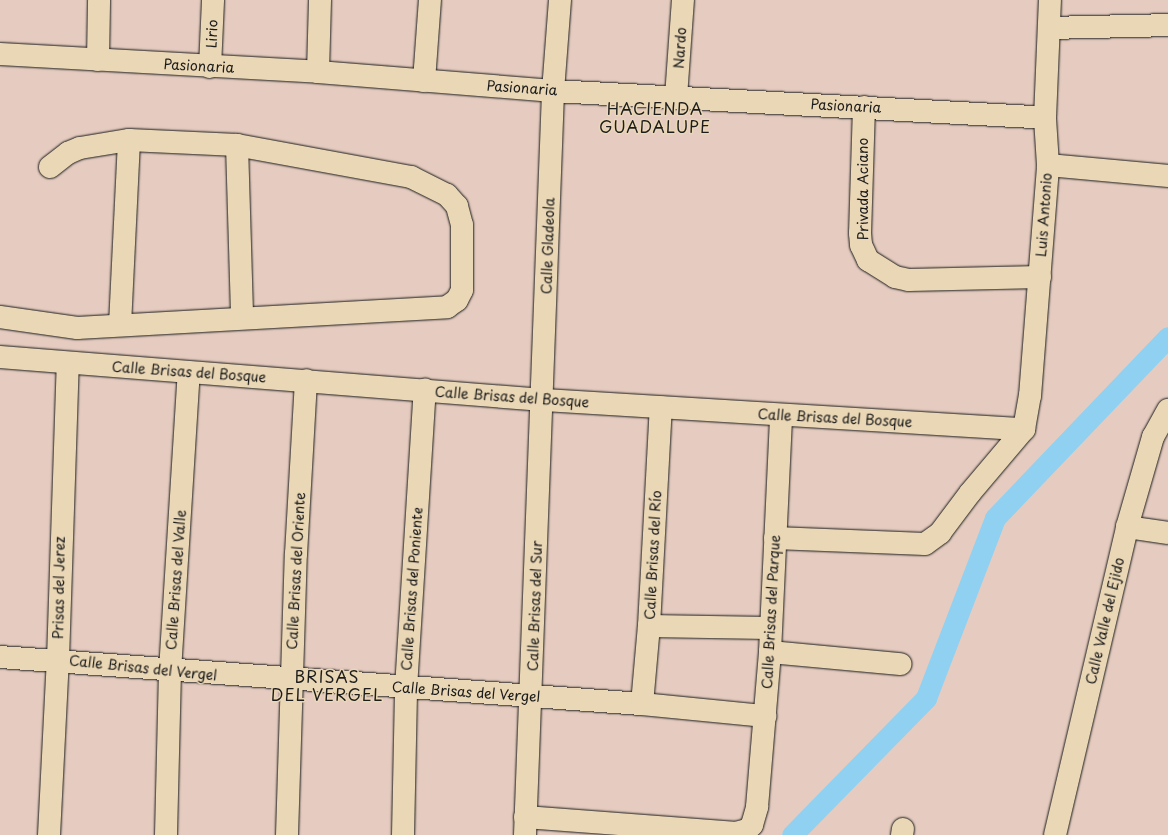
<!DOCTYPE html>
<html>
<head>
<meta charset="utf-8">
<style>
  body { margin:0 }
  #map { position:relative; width:1168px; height:835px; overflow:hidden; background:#e6ccc0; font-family:"Playpen Sans",sans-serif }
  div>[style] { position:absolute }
  .canal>* { height:21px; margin:-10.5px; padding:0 10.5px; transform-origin:10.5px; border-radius:10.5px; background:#90d1f1 }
  .roads { filter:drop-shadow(0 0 1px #1c1c1c) drop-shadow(0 0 1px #1c1c1c) }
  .minor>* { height:22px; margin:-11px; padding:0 11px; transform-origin:11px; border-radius:11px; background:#ead7b5 }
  span { translate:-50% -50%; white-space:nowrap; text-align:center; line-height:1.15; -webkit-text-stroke:3px #ead7b5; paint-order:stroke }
  .street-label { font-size:14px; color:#1c1c1c }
  .quarter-label { font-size:16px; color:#1c1c1c; letter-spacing:1px }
</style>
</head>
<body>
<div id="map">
  <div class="canal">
    <div style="left:792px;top:835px;width:192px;rotate:-45.6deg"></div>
    <div style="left:926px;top:698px;width:193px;rotate:-69deg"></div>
    <div style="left:995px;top:518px;width:250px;rotate:-46.3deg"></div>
  </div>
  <div class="roads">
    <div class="minor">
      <div style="left:1049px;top:28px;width:119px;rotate:-1.4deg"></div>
      <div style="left:0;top:54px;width:319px;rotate:3.2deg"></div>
      <div style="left:318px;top:72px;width:236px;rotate:4.6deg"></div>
      <div style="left:553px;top:91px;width:493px;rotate:3.1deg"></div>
      <div style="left:98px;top:60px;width:60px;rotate:-89deg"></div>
      <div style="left:210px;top:67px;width:67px;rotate:-87.4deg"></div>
      <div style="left:318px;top:72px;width:72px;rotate:-88.4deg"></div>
      <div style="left:424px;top:81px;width:81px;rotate:-85.8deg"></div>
      <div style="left:676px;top:97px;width:97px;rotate:-85.9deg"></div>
      <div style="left:864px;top:107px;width:126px;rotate:91.8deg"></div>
      <div style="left:860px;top:233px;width:12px;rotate:85deg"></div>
      <div style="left:861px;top:245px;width:17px;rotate:65deg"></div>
      <div style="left:868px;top:260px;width:32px;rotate:32deg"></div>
      <div style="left:895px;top:277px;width:14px;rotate:12deg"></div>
      <div style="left:909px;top:280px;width:131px;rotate:-1.3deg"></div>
      <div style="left:1048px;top:165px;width:121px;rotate:5.2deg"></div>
      <div style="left:50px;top:167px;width:23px;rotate:-38deg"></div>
      <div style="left:68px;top:153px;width:13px;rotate:-23deg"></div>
      <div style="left:80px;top:148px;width:50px;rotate:-9.3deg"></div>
      <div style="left:129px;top:140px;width:108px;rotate:2.7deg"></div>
      <div style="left:237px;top:145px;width:172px;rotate:88.3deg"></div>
      <div style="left:0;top:317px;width:78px;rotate:8.1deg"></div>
      <div style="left:77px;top:328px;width:371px;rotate:-3.2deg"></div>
      <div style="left:447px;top:307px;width:12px;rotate:-35deg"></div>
      <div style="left:457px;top:300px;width:11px;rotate:-63deg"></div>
      <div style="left:462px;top:290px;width:65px;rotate:-90deg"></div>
      <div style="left:462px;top:225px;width:20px;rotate:-105deg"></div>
      <div style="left:457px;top:206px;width:15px;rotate:-132deg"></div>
      <div style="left:447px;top:195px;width:40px;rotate:-153.4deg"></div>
      <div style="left:411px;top:177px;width:177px;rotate:-169.6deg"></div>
      <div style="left:120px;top:325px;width:185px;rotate:-87.2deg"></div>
      <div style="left:0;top:357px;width:545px;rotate:4.53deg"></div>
      <div style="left:543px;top:400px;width:482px;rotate:3.5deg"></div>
      <div style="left:1127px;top:527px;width:41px;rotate:8.3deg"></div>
      <div style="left:775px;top:538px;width:150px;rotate:2.3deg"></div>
      <div style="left:925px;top:544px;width:19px;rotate:-36deg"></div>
      <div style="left:940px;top:533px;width:50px;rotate:-53.1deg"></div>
      <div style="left:970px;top:493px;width:84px;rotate:-49.8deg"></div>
      <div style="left:1024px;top:429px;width:34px;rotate:-80deg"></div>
      <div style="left:1030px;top:396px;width:232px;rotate:-85.5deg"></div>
      <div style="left:1048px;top:165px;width:47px;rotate:-93.7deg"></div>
      <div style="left:1045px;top:118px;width:118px;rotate:-87.6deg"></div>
      <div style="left:649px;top:626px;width:120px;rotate:1deg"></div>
      <div style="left:770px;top:652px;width:131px;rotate:5.3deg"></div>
      <div style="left:0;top:657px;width:644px;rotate:4.19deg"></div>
      <div style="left:642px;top:704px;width:124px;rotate:5.6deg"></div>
      <div style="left:642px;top:704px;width:78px;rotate:-84.9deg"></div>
      <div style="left:649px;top:626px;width:219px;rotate:-86.9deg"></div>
      <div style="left:525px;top:817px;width:212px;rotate:4.3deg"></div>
      <div style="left:736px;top:833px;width:11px;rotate:-15deg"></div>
      <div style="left:747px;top:830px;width:7px;rotate:-45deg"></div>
      <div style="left:752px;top:825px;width:19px;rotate:-74deg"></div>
      <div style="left:757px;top:807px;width:156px;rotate:-85.2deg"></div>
      <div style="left:770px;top:652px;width:236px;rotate:-87.3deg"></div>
      <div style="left:49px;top:835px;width:176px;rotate:-87.1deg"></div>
      <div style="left:58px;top:659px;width:295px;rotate:-88.1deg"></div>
      <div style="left:166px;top:835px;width:164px;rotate:-88.6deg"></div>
      <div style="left:170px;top:671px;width:299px;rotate:-86.4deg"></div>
      <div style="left:287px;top:835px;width:281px;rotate:-88.2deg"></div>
      <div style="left:296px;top:554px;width:174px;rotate:-86.7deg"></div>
      <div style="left:403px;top:835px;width:147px;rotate:-88.8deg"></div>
      <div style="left:406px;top:688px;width:299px;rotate:-86.4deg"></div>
      <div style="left:525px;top:835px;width:745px;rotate:-87.84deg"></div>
      <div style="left:553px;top:91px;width:91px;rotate:-85.6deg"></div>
      <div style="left:902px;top:835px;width:6px;rotate:-81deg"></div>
      <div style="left:1055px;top:835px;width:316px;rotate:-76.8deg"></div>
      <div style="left:1127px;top:527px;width:94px;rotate:-73.9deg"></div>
      <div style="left:1153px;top:437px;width:31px;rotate:-61deg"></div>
    </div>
  </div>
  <div class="street-label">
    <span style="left:212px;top:34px;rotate:-88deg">Lirio</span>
    <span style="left:680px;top:48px;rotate:-86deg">Nardo</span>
    <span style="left:199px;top:66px;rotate:3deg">Pasionaria</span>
    <span style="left:522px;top:88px;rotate:4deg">Pasionaria</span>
    <span style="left:846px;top:106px;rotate:3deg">Pasionaria</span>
    <span style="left:863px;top:189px;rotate:-90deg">Privada Aciano</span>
    <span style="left:1044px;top:215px;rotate:-86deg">Luis Antonio</span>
    <span style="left:548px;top:246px;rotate:-88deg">Calle Gladeola</span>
    <span style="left:189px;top:372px;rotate:4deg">Calle Brisas del Bosque</span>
    <span style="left:512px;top:397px;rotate:4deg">Calle Brisas del Bosque</span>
    <span style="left:835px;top:418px;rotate:3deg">Calle Brisas del Bosque</span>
    <span style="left:653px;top:555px;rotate:-87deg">Calle Brisas del Río</span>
    <span style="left:296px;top:571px;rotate:-87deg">Calle Brisas del Oriente</span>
    <span style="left:176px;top:580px;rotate:-86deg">Calle Brisas del Valle</span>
    <span style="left:59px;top:588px;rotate:-89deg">Prisas del Jerez</span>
    <span style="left:412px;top:589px;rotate:-86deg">Calle Brisas del Poniente</span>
    <span style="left:535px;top:606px;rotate:-88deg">Calle Brisas del Sur</span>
    <span style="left:771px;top:612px;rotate:-87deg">Calle Brisas del Parque</span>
    <span style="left:1105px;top:621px;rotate:-77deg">Calle Valle del Ejido</span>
    <span style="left:143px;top:668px;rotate:6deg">Calle Brisas del Vergel</span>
    <span style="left:466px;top:692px;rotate:4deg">Calle Brisas del Vergel</span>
  </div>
  <div class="quarter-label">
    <span style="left:655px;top:117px">HACIENDA<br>GUADALUPE</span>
    <span style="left:327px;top:685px">BRISAS<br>DEL VERGEL</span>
  </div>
</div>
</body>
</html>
